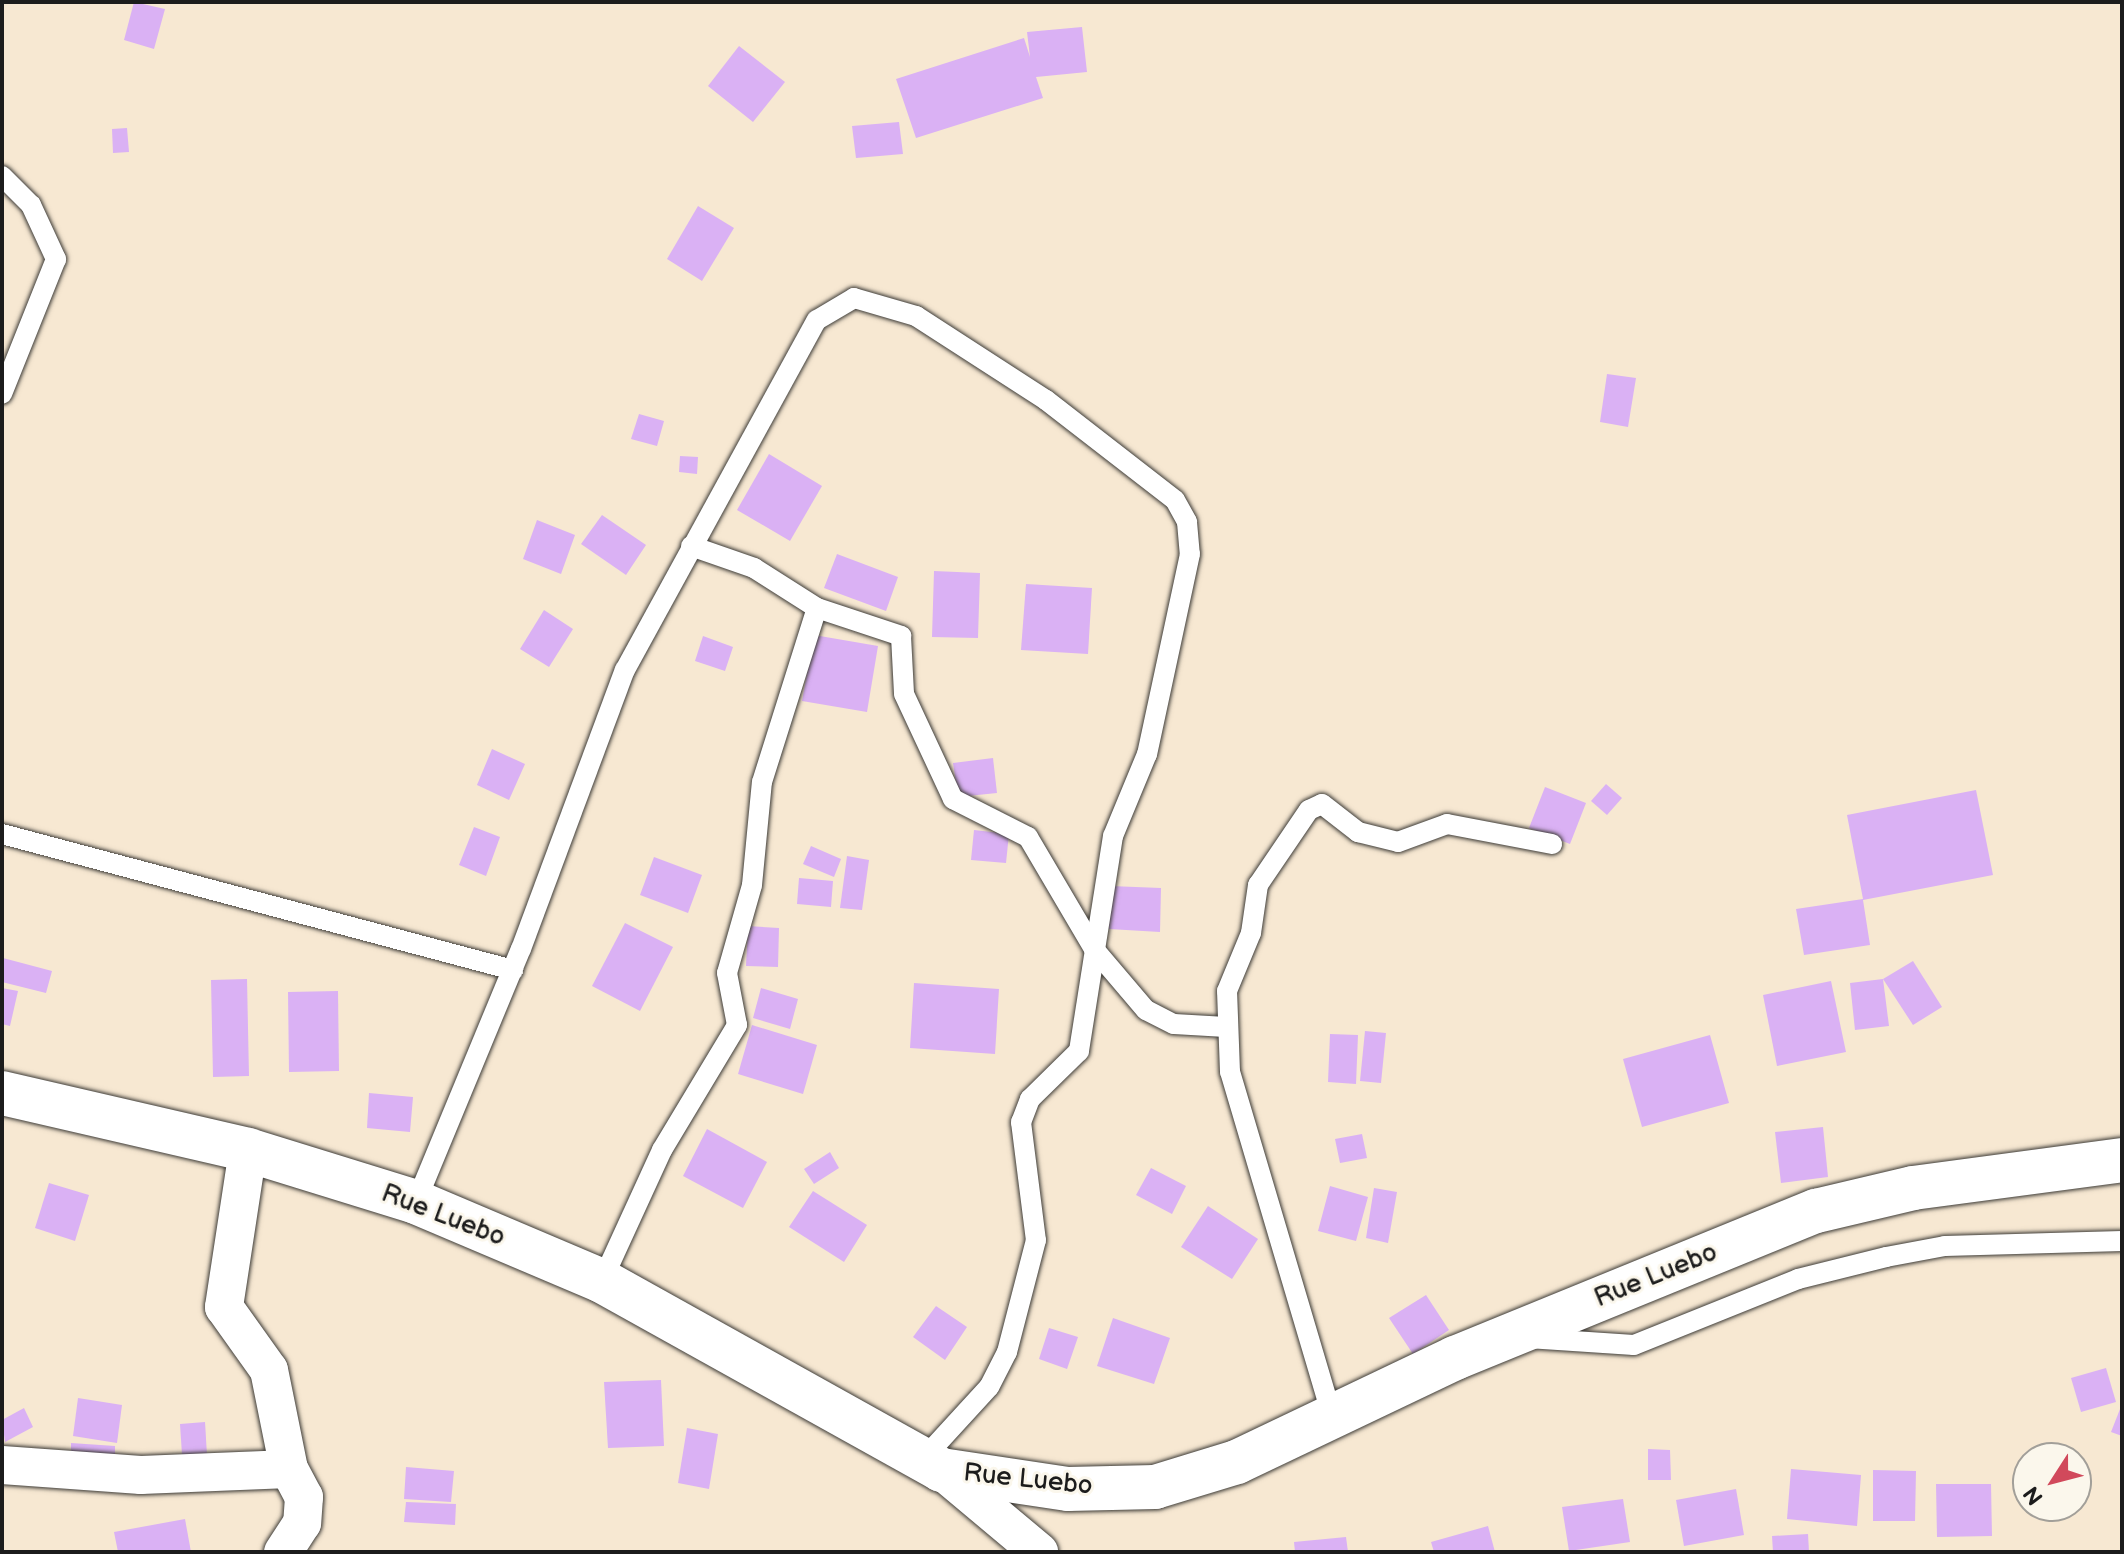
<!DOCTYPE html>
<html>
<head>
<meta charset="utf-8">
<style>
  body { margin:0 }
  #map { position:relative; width:2124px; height:1554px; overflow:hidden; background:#f7e8d2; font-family:"Balsamiq Sans",sans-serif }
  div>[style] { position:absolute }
  .building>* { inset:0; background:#dab1f4 }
  .roads { filter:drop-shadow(0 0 2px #3d3b37) drop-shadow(0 0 2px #3d3b37) }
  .service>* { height:20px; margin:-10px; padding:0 10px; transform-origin:10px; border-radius:10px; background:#fff }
  .minor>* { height:38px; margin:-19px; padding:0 19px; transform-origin:19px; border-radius:19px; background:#fff }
  .tertiary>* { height:44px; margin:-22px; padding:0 22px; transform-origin:22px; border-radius:22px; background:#fff }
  span { translate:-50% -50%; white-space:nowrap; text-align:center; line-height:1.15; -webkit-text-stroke:6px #fbf7ec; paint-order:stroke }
  .street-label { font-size:26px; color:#1c1c1c }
  .frame { position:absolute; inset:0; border:4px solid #1c1c1c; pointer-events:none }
  .north { position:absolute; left:2012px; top:1442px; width:80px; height:80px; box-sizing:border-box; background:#fbf7ec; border:2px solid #a29f99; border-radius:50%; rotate:234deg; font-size:22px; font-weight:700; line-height:32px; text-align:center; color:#1c1c1c }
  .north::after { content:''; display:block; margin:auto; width:28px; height:36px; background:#d1495b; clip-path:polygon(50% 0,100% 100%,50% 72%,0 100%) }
</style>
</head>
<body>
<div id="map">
  <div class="building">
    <div style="clip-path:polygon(134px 2px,165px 9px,154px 49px,124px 40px)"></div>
    <div style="clip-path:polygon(1082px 27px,1087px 72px,1036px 77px,1043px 98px,916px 138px,896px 79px,1024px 38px,1030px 57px,1027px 32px)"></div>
    <div style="clip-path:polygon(739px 46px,785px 82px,753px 122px,708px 86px)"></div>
    <div style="clip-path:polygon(899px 122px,903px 154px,856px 158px,852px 126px)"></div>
    <div style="clip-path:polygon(127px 128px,129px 152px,113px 153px,112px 129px)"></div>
    <div style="clip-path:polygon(698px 206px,734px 228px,702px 281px,667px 259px)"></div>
    <div style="clip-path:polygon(1607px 374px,1636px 378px,1628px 427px,1600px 422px)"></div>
    <div style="clip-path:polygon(639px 414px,664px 421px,657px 446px,631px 439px)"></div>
    <div style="clip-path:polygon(769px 454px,822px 486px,790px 541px,737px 510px)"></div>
    <div style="clip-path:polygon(680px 456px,698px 457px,697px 474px,679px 472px)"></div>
    <div style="clip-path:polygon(602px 515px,646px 545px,626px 575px,581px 544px)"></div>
    <div style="clip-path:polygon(537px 520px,575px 535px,561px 574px,523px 559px)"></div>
    <div style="clip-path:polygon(837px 554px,898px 577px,886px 611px,824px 588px)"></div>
    <div style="clip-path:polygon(934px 571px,980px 573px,978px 638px,932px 637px)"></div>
    <div style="clip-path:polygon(1026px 584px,1092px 588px,1088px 654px,1021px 650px)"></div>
    <div style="clip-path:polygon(544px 610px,573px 629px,549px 667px,520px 649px)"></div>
    <div style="clip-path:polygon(814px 635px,878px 646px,867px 712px,802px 701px)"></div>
    <div style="clip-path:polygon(703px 636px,733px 647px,725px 671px,695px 661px)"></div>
    <div style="clip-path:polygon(492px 749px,525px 764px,509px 800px,477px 785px)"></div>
    <div style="clip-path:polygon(993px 758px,997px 793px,958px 797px,953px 763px)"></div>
    <div style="clip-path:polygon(1606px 784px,1622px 798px,1607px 815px,1591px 801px)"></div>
    <div style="clip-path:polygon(1545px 787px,1586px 803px,1570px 844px,1529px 828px)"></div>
    <div style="clip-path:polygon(1976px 790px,1993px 875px,1863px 900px,1870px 945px,1804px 955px,1796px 909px,1863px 899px,1847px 815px)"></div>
    <div style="clip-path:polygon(474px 827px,500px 837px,486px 876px,459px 865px)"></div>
    <div style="clip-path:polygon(974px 830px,1009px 834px,1006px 863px,971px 860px)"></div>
    <div style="clip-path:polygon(811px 846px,841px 859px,834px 877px,803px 864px)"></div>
    <div style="clip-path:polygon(847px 856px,869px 860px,862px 910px,840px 908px)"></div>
    <div style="clip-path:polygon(654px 857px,702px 875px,688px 913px,640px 895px)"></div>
    <div style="clip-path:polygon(799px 878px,833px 881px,831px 907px,797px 904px)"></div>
    <div style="clip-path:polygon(1110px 886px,1161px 888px,1160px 932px,1109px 929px)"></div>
    <div style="clip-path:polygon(625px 923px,673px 947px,640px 1011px,592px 986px)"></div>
    <div style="clip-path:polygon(748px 926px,779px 928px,778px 967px,746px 966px)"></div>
    <div style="clip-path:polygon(3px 958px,52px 971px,46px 993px,2px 982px)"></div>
    <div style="clip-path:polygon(1913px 961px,1942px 1007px,1913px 1025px,1883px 979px)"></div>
    <div style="clip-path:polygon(247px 979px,249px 1076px,213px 1077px,211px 980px)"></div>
    <div style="clip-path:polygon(1883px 979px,1889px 1026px,1855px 1030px,1850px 983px)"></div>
    <div style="clip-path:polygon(1831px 981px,1846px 1052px,1777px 1066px,1763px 995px)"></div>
    <div style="clip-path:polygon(914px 983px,999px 989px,995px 1054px,910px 1048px)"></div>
    <div style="clip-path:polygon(2px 988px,18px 991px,10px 1026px,2px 1024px)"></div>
    <div style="clip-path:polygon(761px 988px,798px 999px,790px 1029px,753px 1018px)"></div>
    <div style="clip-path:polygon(338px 991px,339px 1071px,289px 1072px,288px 992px)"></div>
    <div style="clip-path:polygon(752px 1025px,817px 1045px,803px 1094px,738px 1074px)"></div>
    <div style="clip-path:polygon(1365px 1031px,1386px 1033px,1381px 1083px,1360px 1081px)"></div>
    <div style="clip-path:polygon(1330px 1034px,1358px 1035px,1356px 1084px,1328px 1082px)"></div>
    <div style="clip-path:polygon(1710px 1035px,1729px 1103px,1642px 1127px,1623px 1059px)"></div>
    <div style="clip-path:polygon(369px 1093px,413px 1097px,410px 1132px,367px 1128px)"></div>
    <div style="clip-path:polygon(1823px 1127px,1828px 1177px,1781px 1183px,1775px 1132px)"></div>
    <div style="clip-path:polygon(707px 1129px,767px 1162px,743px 1208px,683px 1176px)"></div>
    <div style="clip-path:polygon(1362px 1134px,1367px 1158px,1340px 1163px,1335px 1139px)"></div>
    <div style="clip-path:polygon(830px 1152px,839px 1168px,814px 1184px,804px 1169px)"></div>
    <div style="clip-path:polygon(1151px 1168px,1186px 1186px,1172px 1214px,1136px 1195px)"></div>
    <div style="clip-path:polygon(49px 1183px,89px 1195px,75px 1241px,35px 1228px)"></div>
    <div style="clip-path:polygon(1330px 1186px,1368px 1197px,1356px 1241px,1318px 1231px)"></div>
    <div style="clip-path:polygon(1374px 1188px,1397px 1192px,1388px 1243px,1366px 1238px)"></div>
    <div style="clip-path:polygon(813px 1191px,867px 1225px,844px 1262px,789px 1227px)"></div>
    <div style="clip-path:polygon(1208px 1206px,1258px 1239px,1232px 1279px,1181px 1247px)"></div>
    <div style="clip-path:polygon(1426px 1295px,1449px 1330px,1413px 1354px,1389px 1318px)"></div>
    <div style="clip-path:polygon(936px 1306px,967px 1327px,945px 1360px,913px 1337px)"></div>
    <div style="clip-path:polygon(1113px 1318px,1170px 1338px,1154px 1384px,1097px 1366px)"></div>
    <div style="clip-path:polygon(1049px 1328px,1078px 1337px,1067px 1369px,1039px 1359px)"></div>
    <div style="clip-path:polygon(2106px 1368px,2116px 1402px,2081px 1412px,2071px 1378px)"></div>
    <div style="clip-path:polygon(661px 1380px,664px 1446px,608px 1448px,604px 1382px)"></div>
    <div style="clip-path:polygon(78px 1398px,122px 1405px,117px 1443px,73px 1436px)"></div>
    <div style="clip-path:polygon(2122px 1404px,2122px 1436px,2111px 1432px)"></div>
    <div style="clip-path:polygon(24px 1408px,33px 1427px,5px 1442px,2px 1420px)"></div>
    <div style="clip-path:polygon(205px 1422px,207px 1455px,182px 1455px,180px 1424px)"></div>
    <div style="clip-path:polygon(687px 1428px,718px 1434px,709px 1489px,678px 1483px)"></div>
    <div style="clip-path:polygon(71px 1443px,115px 1446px,115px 1462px,71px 1459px)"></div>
    <div style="clip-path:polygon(1648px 1449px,1670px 1450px,1671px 1480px,1648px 1480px)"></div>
    <div style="clip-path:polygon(406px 1467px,454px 1471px,451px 1502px,404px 1499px)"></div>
    <div style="clip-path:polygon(1791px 1469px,1861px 1475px,1857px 1526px,1787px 1519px)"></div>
    <div style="clip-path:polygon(1873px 1470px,1916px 1471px,1915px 1521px,1873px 1521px)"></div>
    <div style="clip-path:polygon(1936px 1484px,1991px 1484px,1992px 1536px,1937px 1537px)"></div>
    <div style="clip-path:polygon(1736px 1489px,1744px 1535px,1684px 1546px,1676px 1500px)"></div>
    <div style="clip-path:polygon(1623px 1499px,1630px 1542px,1569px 1551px,1562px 1507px)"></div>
    <div style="clip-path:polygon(406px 1502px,456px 1504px,455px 1525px,404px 1522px)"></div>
    <div style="clip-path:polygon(185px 1519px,191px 1552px,118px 1552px,114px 1532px)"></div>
    <div style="clip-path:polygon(1488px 1526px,1495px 1552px,1434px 1552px,1431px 1542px)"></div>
    <div style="clip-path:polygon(1808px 1534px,1809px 1552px,1773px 1552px,1772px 1536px)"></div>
    <div style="clip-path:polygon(1346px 1537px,1348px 1552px,1295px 1552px,1294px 1542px)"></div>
  </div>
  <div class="roads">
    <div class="service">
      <div style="left:2px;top:176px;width:41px;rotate:45deg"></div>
      <div style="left:31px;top:205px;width:60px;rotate:65.2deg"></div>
      <div style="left:56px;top:259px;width:145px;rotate:111.8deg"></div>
      <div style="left:691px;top:546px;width:67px;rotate:19.2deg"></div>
      <div style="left:754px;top:568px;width:75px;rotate:32.4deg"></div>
      <div style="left:817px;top:608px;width:89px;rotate:18.4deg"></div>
      <div style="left:901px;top:636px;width:58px;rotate:87deg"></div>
      <div style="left:904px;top:694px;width:116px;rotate:65deg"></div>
      <div style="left:953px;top:799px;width:84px;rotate:26.9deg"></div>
      <div style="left:1028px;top:837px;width:130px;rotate:59.5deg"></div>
      <div style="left:1094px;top:949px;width:80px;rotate:49.6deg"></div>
      <div style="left:1146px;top:1010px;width:31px;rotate:27deg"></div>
      <div style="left:1174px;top:1024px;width:52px;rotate:3.3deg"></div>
      <div style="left:2px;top:834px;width:529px;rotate:14.9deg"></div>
      <div style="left:416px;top:1202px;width:274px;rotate:-67.5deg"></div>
      <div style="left:521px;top:949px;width:298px;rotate:-69.6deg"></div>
      <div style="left:625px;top:670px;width:399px;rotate:-61.3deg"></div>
      <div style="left:817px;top:320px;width:43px;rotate:-30.7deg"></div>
      <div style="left:854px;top:298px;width:65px;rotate:16.2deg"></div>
      <div style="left:916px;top:316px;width:155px;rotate:32.9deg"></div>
      <div style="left:1046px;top:400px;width:163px;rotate:37.8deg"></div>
      <div style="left:1175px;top:500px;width:25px;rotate:61deg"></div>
      <div style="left:1187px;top:522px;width:32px;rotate:85deg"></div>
      <div style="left:1190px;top:554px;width:205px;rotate:102.1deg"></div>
      <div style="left:1147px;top:754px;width:89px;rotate:112.5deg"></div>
      <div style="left:1113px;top:836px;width:218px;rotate:99deg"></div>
      <div style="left:1079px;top:1051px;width:69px;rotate:135.6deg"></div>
      <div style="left:1030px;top:1099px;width:25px;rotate:111deg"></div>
      <div style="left:1021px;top:1122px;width:119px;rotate:82.8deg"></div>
      <div style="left:1036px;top:1240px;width:116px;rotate:104.5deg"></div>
      <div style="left:1007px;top:1352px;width:39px;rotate:117deg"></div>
      <div style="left:989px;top:1387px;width:99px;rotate:132.5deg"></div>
      <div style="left:602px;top:1281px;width:144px;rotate:-65.4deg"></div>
      <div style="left:662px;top:1150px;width:146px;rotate:-59deg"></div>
      <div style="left:737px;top:1025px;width:53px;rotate:-100.9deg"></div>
      <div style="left:727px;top:973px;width:91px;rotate:-74.1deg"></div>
      <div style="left:752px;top:885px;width:103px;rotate:-84.5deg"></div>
      <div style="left:762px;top:782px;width:182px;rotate:-72.5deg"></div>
      <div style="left:1528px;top:1338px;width:106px;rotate:3.8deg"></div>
      <div style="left:1634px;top:1345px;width:177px;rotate:-21.9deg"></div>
      <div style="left:1798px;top:1279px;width:91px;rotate:-14deg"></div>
      <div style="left:1886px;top:1257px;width:60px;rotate:-10.6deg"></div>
      <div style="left:1945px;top:1246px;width:177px;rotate:-1.6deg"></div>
      <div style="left:1332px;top:1416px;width:359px;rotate:-106.5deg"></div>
      <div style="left:1230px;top:1072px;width:81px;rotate:-92.1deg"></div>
      <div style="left:1227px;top:991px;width:63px;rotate:-67.5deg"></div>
      <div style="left:1251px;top:933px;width:49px;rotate:-81.7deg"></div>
      <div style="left:1258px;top:885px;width:91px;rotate:-55.8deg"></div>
      <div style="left:1309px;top:810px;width:14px;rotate:-25deg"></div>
      <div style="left:1322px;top:804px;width:46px;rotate:37.9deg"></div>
      <div style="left:1358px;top:832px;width:41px;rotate:14deg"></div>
      <div style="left:1398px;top:842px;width:52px;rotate:-20.2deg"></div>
      <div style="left:1447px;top:824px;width:107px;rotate:10.8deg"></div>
    </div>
    <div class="minor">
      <div style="left:248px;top:1150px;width:159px;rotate:98.7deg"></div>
      <div style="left:224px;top:1307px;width:77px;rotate:54.5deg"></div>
      <div style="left:269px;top:1370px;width:101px;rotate:78.6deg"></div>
      <div style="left:289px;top:1469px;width:32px;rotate:62deg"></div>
      <div style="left:304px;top:1497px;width:26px;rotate:94deg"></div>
      <div style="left:302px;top:1523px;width:35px;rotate:123deg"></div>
      <div style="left:2px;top:1465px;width:139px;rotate:4.1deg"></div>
      <div style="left:141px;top:1475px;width:148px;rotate:-2.3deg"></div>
      <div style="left:941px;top:1470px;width:128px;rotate:39.9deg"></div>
    </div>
    <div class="tertiary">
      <div style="left:2px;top:1093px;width:253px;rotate:13deg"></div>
      <div style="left:248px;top:1150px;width:176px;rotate:17.2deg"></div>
      <div style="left:416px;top:1202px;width:202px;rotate:23deg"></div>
      <div style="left:602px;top:1281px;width:388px;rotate:29.1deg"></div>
      <div style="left:941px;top:1470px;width:128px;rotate:8.5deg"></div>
      <div style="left:1068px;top:1489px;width:87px;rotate:-1.3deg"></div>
      <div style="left:1155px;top:1487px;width:86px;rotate:-17deg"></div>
      <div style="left:1237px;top:1462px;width:242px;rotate:-25.5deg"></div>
      <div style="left:1455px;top:1358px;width:390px;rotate:-22.2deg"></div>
      <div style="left:1816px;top:1211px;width:100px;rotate:-13.3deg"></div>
      <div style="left:1913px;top:1188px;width:211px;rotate:-7.6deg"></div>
    </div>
  </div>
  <div class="street-label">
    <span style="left:443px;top:1216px;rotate:21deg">Rue Luebo</span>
    <span style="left:1656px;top:1276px;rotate:-22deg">Rue Luebo</span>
    <span style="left:1028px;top:1480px;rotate:6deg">Rue Luebo</span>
  </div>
  <div class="frame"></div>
  <div class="north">N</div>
</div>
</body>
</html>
